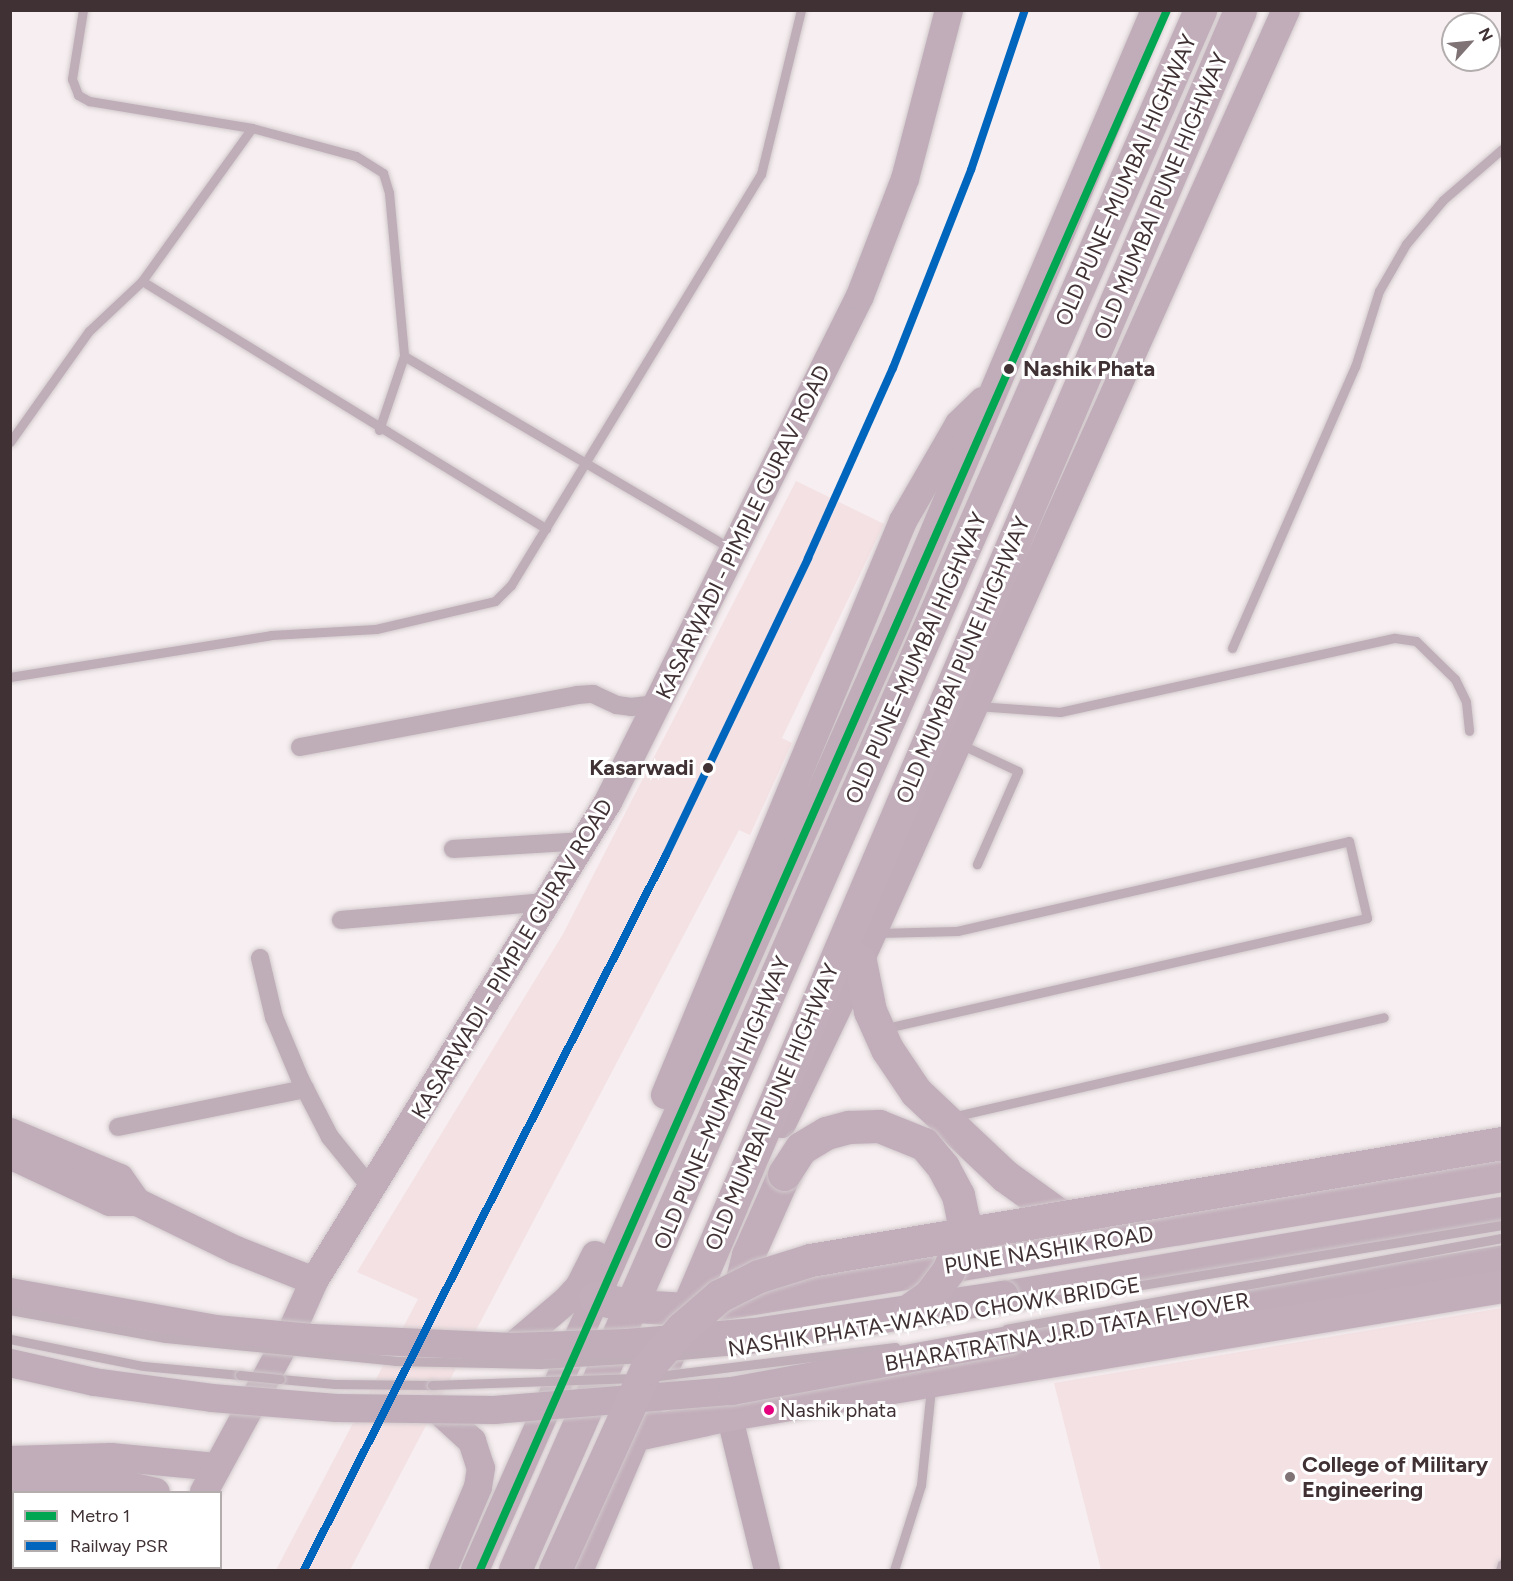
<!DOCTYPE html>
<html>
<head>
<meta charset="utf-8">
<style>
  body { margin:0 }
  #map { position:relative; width:1513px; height:1581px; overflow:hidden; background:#f6eef0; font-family:Figtree,sans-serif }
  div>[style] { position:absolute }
  .built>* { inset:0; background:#f4e1e4 }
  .roads { filter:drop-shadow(0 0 2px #d1c9cb) drop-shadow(0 0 2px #d1c9cb) }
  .lane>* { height:9px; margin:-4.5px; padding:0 4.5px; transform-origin:4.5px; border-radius:4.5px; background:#bfadb8 }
  .street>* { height:18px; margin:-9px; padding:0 9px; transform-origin:9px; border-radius:9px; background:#bfadb8 }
  .secondary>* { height:26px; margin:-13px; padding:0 13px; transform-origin:13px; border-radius:13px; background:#beabb7 }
  .primary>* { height:28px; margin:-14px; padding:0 14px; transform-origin:14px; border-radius:14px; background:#c0adb9 }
  .highway>* { height:33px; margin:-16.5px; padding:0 16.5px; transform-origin:16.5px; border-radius:16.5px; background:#c2adba }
  .bridges { filter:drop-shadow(0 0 2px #d1c9cb) drop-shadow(0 0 2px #d1c9cb) }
  .lane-bridge>* { height:9px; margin:-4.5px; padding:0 4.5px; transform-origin:4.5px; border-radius:4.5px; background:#bfadb8 }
  .primary-bridge>* { height:28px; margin:-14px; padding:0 14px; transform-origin:14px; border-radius:14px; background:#c0adb9 }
  .highway-bridge>* { height:33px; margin:-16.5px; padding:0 16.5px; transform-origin:16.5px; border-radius:16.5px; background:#c2adba }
  .rail-1>* { height:8px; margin:-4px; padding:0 4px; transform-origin:4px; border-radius:4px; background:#0065bd }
  .metro-1>* { height:8px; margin:-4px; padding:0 4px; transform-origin:4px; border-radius:4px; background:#00a651 }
  .dots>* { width:16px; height:16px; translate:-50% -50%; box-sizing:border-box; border:3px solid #fff; border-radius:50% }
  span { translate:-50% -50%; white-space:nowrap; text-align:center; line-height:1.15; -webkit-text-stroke:6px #fff; paint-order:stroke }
  .bus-label { font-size:20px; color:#403134 }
  .left { translate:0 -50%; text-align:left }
  .street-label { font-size:22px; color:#403134 }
  .stop-label { font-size:22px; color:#403134; font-weight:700 }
  .right { translate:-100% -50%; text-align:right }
  .poi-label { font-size:22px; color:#403134; font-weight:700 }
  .frame { position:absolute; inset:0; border:12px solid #403134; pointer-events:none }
  .legend { position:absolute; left:12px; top:1491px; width:210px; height:78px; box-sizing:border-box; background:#fff; border:2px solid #b3adae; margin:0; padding:8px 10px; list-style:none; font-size:18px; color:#403134 }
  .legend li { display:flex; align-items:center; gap:12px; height:30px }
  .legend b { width:30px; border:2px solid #b3adae }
  .north { position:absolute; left:1441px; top:12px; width:60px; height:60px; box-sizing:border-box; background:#fff; border:2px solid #b3adae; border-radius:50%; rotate:63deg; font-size:16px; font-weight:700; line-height:24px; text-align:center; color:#403134 }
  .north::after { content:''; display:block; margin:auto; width:21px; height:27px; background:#807376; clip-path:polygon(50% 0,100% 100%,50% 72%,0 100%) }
</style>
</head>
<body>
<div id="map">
  <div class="built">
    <div style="clip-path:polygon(796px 481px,884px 524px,782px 738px,792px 743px,750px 835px,739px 830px,350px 1570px,276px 1570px,418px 1299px,357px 1272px,563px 934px)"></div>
    <div style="clip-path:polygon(1502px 1308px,1502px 1570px,1101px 1570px,1054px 1383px)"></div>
  </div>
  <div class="roads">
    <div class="lane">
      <div style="left:83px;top:10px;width:70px;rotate:99.1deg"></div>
      <div style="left:72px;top:79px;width:17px;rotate:69deg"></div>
      <div style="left:78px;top:95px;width:13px;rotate:29deg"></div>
      <div style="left:89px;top:101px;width:165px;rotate:9.4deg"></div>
      <div style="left:252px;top:128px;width:108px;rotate:15.1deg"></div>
      <div style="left:356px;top:156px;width:32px;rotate:32deg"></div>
      <div style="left:383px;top:173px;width:21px;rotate:73deg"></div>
      <div style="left:389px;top:193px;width:164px;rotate:84.7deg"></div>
      <div style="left:404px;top:356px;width:78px;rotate:108.7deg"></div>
      <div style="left:142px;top:281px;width:474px;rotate:31.5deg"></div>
      <div style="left:404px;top:356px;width:378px;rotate:30.5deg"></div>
      <div style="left:10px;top:442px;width:136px;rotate:-54.6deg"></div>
      <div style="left:89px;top:331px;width:73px;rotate:-43.3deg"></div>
      <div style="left:142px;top:281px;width:188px;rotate:-54.3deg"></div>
      <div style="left:1232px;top:648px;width:307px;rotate:-66.4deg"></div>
      <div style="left:1355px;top:367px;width:80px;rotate:-72.5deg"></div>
      <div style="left:1379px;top:291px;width:54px;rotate:-60.1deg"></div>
      <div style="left:1406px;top:244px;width:57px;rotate:-49.9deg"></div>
      <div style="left:1443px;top:200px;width:78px;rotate:-40.8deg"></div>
      <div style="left:10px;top:677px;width:264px;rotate:-9.1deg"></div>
      <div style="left:271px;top:635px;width:105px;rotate:-3.3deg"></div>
      <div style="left:376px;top:629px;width:122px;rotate:-13.2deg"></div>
      <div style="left:495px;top:601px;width:23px;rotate:-45deg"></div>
      <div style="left:511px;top:585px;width:481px;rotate:-58.7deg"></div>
      <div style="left:761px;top:174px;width:169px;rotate:-76.3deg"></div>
      <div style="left:977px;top:706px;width:83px;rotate:4.1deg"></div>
      <div style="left:1060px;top:712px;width:343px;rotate:-12.5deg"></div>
      <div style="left:1395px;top:638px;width:21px;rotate:8deg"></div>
      <div style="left:1416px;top:641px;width:54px;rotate:44.3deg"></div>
      <div style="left:1455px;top:679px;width:25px;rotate:64deg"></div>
      <div style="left:1466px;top:702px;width:29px;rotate:84deg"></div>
      <div style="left:960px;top:744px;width:64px;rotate:25deg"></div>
      <div style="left:1018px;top:771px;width:102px;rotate:113.8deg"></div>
      <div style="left:877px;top:933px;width:80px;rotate:-1.4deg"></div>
      <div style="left:957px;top:931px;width:402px;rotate:-12.9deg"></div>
      <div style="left:1349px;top:841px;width:79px;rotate:76.8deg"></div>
      <div style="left:1367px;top:918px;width:497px;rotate:167.1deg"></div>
      <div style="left:952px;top:1117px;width:443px;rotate:-13deg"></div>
      <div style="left:10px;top:1339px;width:136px;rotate:11.5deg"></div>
      <div style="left:143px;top:1366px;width:97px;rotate:5.3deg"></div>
      <div style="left:280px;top:1379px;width:55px;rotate:5.2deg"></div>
      <div style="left:335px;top:1384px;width:97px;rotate:0.6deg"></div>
      <div style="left:894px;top:1570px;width:89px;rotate:-72.4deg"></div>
      <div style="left:921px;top:1485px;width:98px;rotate:-84.1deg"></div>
      <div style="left:1500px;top:1570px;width:6px;rotate:-72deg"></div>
    </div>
    <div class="street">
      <div style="left:300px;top:747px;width:282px;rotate:-10.6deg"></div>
      <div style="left:577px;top:695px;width:16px;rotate:-4deg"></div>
      <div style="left:593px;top:694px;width:26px;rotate:25deg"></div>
      <div style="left:617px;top:705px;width:14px;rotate:8deg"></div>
      <div style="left:631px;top:707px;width:26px;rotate:-7deg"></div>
      <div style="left:453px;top:849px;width:132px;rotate:-3.5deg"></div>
      <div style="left:341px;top:920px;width:208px;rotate:-5deg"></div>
      <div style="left:260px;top:958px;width:61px;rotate:76.7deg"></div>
      <div style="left:274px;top:1017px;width:67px;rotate:67.2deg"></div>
      <div style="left:300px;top:1079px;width:65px;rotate:62.7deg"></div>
      <div style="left:330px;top:1137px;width:67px;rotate:51.1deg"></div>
      <div style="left:118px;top:1127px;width:191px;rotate:-11.5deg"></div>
      <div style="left:176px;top:1570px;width:2px;rotate:-63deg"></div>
    </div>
    <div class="secondary">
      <div style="left:729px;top:1414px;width:161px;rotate:76.3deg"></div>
    </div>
    <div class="primary">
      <div style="left:665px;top:1095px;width:621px;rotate:-67.48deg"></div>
      <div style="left:903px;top:521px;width:112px;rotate:-60deg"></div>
      <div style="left:959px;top:424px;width:33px;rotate:-44deg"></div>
      <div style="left:782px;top:1124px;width:181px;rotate:-64.4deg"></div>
      <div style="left:860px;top:961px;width:1042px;rotate:-65.87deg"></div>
      <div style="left:10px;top:1132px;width:119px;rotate:22.7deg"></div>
      <div style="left:120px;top:1178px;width:29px;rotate:55deg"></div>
      <div style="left:137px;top:1202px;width:110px;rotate:25.9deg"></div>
      <div style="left:236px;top:1250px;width:84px;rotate:21.7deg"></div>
      <div style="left:10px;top:1155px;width:110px;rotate:25.2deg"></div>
      <div style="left:110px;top:1202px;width:27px"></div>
      <div style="left:1004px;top:1295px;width:505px;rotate:-9.57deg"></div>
      <div style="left:1010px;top:1340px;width:499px;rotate:-9.3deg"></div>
      <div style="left:512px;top:1347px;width:71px;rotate:-40.4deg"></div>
      <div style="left:566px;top:1301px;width:19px;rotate:-47deg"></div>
      <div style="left:579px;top:1287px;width:36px;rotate:-63deg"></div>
      <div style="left:439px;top:1411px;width:45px;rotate:42.3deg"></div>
      <div style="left:472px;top:1441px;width:28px;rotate:72deg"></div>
      <div style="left:481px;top:1468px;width:19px;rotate:99deg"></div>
      <div style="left:478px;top:1487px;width:90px;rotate:112.9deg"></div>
      <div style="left:10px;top:1460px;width:101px;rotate:-1.7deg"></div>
      <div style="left:111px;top:1457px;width:105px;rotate:5.4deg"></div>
      <div style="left:10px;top:1480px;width:93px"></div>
      <div style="left:103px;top:1480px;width:54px;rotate:12.8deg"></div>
      <div style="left:204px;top:1492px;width:189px;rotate:-61.5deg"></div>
      <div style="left:294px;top:1326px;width:49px;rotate:-66deg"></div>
      <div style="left:314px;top:1281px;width:562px;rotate:-58.46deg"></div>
      <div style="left:608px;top:802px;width:565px;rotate:-63.53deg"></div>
      <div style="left:860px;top:296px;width:125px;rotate:-69deg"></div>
      <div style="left:905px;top:179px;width:175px;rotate:-75.4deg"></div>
      <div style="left:475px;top:1570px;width:1037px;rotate:-66.05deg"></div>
      <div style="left:896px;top:622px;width:665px;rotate:-67.06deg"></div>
    </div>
    <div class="highway">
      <div style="left:860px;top:961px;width:51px;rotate:78.7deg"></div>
      <div style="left:870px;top:1011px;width:42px;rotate:65.9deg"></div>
      <div style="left:887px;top:1049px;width:52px;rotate:56deg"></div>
      <div style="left:916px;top:1092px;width:122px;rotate:43.3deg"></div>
      <div style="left:1005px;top:1176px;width:65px;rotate:35.6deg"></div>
      <div style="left:1058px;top:1214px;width:26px;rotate:16deg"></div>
      <div style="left:595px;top:1298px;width:40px;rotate:12deg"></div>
      <div style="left:634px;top:1306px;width:53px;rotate:3.2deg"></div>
      <div style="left:687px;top:1309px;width:826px;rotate:-9.34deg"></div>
      <div style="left:737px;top:1299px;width:45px;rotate:-76deg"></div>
      <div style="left:748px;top:1255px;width:89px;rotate:-66deg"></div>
      <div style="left:636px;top:1434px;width:95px;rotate:-12.1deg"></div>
      <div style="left:729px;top:1414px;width:784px;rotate:-9.4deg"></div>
      <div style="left:515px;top:1570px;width:1704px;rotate:-66.29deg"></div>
      <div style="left:576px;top:1570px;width:1695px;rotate:-66.94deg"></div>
    </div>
  </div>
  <div class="bridges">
    <div class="lane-bridge">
      <div style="left:10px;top:1310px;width:158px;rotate:10.2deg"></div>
      <div style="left:166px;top:1338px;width:230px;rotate:5.7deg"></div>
      <div style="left:395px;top:1361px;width:145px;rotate:1.2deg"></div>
      <div style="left:540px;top:1364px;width:103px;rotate:-3.3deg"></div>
      <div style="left:1006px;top:1329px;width:504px;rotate:-10.4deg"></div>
      <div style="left:669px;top:1356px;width:100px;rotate:-5.1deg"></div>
      <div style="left:769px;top:1347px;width:743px;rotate:-9.45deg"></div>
      <div style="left:240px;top:1375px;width:40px;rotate:5.7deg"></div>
      <div style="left:650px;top:1377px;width:247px;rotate:-7deg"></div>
      <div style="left:432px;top:1385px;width:204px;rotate:-2deg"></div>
    </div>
    <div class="primary-bridge">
      <div style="left:10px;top:1292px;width:208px;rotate:10.2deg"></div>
      <div style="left:215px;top:1329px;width:97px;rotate:5.3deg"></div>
      <div style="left:312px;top:1338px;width:200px;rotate:2.6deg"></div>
      <div style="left:512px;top:1347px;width:115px;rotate:-2deg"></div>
      <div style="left:627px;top:1343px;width:128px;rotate:-4.9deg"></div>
      <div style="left:755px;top:1332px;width:252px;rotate:-8.5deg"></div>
      <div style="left:10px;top:1363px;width:86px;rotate:12.7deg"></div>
      <div style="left:94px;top:1382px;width:119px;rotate:7.7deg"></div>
      <div style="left:212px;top:1398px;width:125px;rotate:4.6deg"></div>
      <div style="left:337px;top:1408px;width:157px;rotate:0.7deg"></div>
      <div style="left:494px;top:1410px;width:239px;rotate:-4.6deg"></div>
      <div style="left:732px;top:1391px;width:283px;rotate:-10.4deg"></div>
    </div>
    <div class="highway-bridge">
      <div style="left:784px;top:1174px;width:31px;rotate:-57deg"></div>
      <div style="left:801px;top:1148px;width:29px;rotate:-31deg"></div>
      <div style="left:826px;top:1133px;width:24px;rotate:-15deg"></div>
      <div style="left:849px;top:1127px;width:30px;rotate:-2deg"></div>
      <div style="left:879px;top:1126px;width:48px;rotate:21.8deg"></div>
      <div style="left:924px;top:1144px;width:30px;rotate:50deg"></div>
      <div style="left:943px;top:1167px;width:32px;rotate:62deg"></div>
      <div style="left:958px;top:1195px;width:24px;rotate:78deg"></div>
      <div style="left:963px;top:1218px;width:28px;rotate:98deg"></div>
      <div style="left:959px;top:1246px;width:27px;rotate:114deg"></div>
      <div style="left:948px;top:1271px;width:31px;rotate:127deg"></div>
      <div style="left:929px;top:1296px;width:24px;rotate:145deg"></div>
      <div style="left:555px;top:1570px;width:221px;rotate:-65.6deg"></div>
      <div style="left:646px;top:1369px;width:55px;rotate:-48.7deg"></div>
      <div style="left:682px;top:1328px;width:49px;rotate:-40.9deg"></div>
      <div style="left:719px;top:1296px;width:45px;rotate:-26.6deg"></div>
      <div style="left:759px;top:1276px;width:53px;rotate:-17.4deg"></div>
      <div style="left:810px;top:1260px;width:702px;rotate:-9.6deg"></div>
    </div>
  </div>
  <div class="rail-1">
    <div style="left:304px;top:1570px;width:801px;rotate:-63.15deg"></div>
    <div style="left:666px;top:855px;width:329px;rotate:-64.4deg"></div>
    <div style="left:808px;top:558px;width:208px;rotate:-65.9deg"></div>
    <div style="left:893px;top:368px;width:213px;rotate:-68.5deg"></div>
    <div style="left:971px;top:170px;width:169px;rotate:-71.4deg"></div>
  </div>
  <div class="metro-1">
    <div style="left:480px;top:1570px;width:1705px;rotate:-66.23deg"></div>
  </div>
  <div class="dots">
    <div style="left:1009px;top:369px;background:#403134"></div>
    <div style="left:708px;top:768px;background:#403134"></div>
    <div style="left:769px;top:1410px;background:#e5007d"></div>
    <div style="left:1290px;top:1477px;background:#807376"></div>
  </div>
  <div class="bus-label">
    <span class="left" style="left:780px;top:1410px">Nashik phata</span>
  </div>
  <div class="street-label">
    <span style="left:1126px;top:180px;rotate:-66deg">OLD PUNE–MUMBAI HIGHWAY</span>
    <span style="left:1161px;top:196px;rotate:-67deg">OLD MUMBAI PUNE HIGHWAY</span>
    <span style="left:743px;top:532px;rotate:-64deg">KASARWADI - PIMPLE GURAV ROAD</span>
    <span style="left:916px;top:658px;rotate:-66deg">OLD PUNE–MUMBAI HIGHWAY</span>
    <span style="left:963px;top:660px;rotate:-67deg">OLD MUMBAI PUNE HIGHWAY</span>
    <span style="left:512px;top:959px;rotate:-59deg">KASARWADI - PIMPLE GURAV ROAD</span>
    <span style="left:722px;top:1103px;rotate:-67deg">OLD PUNE–MUMBAI HIGHWAY</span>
    <span style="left:772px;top:1107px;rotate:-67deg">OLD MUMBAI PUNE HIGHWAY</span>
    <span style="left:1049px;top:1250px;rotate:-9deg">PUNE NASHIK ROAD</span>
    <span style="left:934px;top:1317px;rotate:-9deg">NASHIK PHATA-WAKAD CHOWK BRIDGE</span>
    <span style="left:1067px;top:1332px;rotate:-10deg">BHARATRATNA J.R.D TATA FLYOVER</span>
  </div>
  <div class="stop-label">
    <span class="left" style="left:1023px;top:369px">Nashik Phata</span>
    <span class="right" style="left:694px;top:768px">Kasarwadi</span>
  </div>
  <div class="poi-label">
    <span class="left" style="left:1302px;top:1477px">College of Military<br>Engineering</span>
  </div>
  <div class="frame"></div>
  <ul class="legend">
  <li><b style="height:8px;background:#00a651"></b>Metro 1</li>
  <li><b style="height:8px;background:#0065bd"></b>Railway PSR</li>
  </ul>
  <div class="north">N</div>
</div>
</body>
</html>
